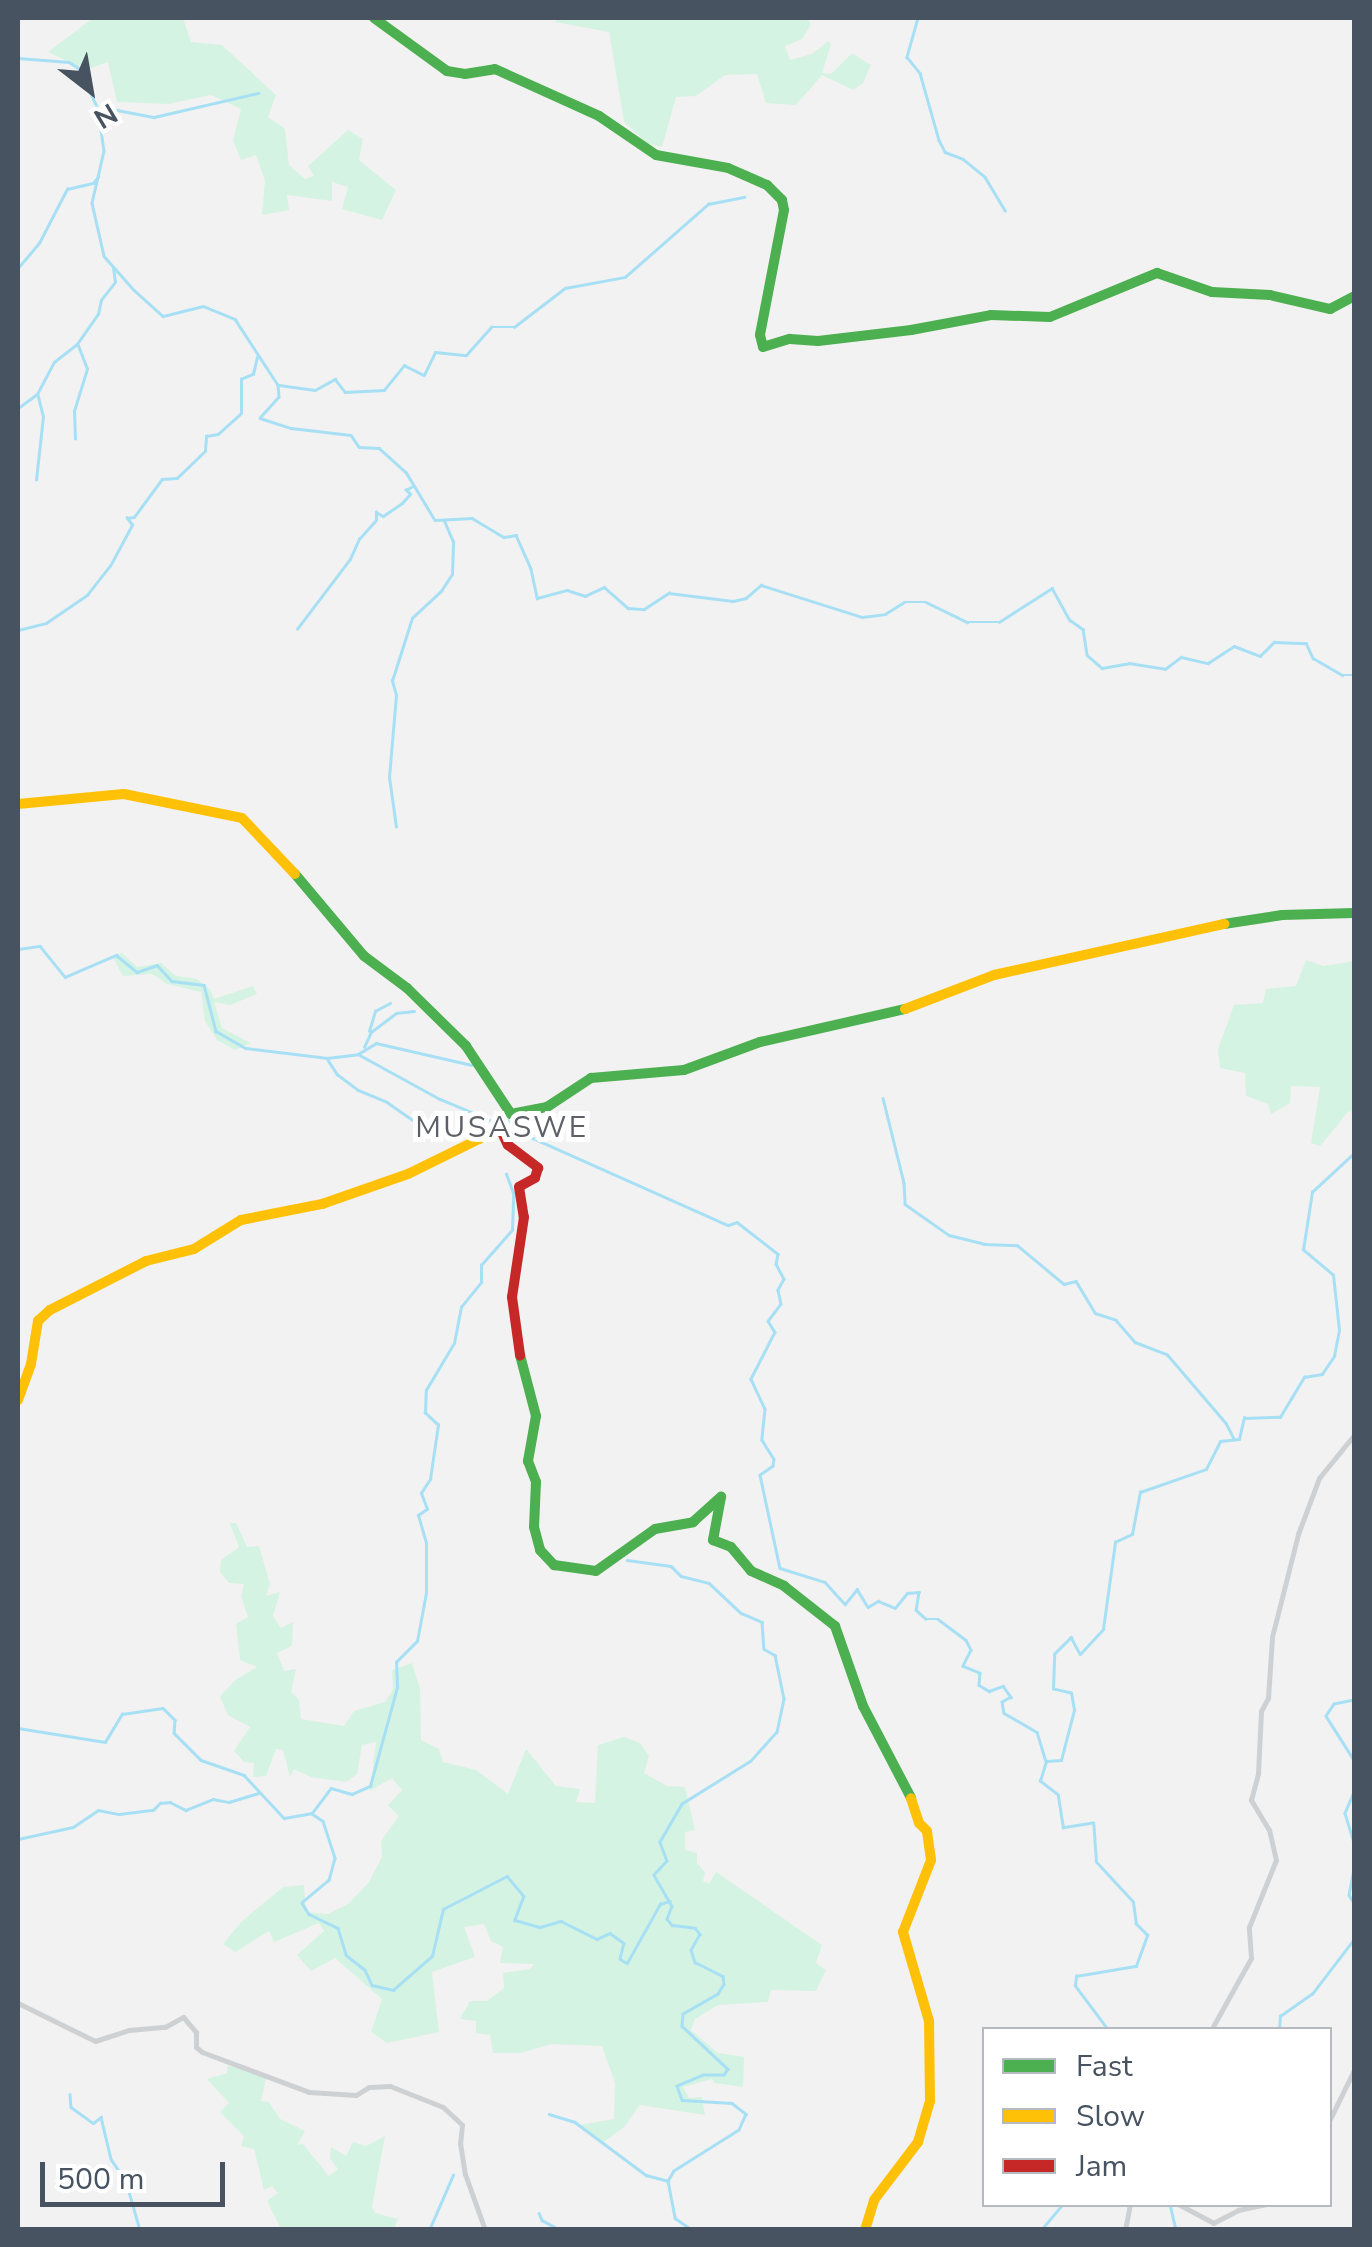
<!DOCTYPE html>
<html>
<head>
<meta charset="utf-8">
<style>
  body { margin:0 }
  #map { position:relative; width:1372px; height:2247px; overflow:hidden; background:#f3f2f2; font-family:"Nunito Sans",sans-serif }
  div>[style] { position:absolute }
  .green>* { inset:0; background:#d5f3e2 }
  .stream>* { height:2.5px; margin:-1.25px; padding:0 1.25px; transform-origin:1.25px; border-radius:1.25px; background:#a7e0f4 }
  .street>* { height:5px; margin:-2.5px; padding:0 2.5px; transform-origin:2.5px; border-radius:2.5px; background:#ced1d3 }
  .fast>* { height:10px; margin:-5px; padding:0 5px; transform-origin:5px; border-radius:5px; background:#4caf50 }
  .slow>* { height:10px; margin:-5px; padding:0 5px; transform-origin:5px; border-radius:5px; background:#ffc107 }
  .jam>* { height:10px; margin:-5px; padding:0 5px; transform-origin:5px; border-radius:5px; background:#c62828 }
  span { translate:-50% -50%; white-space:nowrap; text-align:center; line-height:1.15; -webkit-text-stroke:10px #fff; paint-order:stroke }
  .quarter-label { font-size:30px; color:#5d6167; letter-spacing:2.5px }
  .frame { position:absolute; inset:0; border:20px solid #475361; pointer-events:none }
  .legend { position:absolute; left:982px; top:2027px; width:350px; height:180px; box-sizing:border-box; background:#fff; border:2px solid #b5bac0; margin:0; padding:12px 18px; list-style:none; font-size:30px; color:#475361 }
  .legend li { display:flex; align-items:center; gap:20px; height:50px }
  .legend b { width:50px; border:2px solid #b5bac0 }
  .north { position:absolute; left:40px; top:40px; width:100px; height:100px; -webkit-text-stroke:8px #fff; paint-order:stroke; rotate:149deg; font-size:28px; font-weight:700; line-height:40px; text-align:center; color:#475361 }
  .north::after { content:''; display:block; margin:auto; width:35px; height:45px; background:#475361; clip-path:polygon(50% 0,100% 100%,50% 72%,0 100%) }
  .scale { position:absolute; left:40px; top:2162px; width:185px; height:45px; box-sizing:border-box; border:5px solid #475361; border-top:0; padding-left:12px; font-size:30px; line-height:35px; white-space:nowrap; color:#475361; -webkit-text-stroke:8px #fff; paint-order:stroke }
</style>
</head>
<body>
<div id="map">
  <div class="green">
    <div style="clip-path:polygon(93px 18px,183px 18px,191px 42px,222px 45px,276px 95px,268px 117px,285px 129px,289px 165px,305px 179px,314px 176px,308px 166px,348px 130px,363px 139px,359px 160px,396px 190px,382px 220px,342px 209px,348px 187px,332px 182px,332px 201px,287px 195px,289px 210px,262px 215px,265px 181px,256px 155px,241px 160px,233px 140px,241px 109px,211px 95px,168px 104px,117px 102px,108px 62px,86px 70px,48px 52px)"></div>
    <div style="clip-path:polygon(558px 18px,807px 18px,811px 25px,802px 39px,785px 46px,790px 60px,812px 54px,828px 41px,831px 44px,822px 73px,831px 74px,852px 53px,871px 65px,863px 83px,853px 90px,822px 75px,796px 105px,766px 103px,757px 74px,725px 75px,696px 96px,676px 97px,662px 147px,647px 143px,624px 122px,609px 32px,555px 22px)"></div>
    <div style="clip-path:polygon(122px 953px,137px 967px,161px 963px,176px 976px,197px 979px,210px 989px,214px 999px,253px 986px,257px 994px,230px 1005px,214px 1002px,222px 1028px,251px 1043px,235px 1050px,217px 1040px,205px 1021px,201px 992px,167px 984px,152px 974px,123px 976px,112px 956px)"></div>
    <div style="clip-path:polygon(1306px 960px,1324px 966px,1354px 961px,1354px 1111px,1348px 1112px,1320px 1146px,1311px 1143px,1320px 1087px,1291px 1086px,1290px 1103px,1271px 1114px,1268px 1104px,1246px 1096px,1245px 1073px,1220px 1068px,1218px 1049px,1234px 1005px,1263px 1003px,1266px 989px,1296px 986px)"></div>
    <div style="clip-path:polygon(230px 1523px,236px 1523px,247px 1547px,259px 1546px,270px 1584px,266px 1596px,280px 1592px,273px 1616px,281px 1628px,293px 1622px,292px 1646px,277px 1653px,284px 1671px,296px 1669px,291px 1692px,299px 1700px,301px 1719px,344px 1726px,354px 1711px,385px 1702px,393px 1689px,392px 1670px,412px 1663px,420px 1689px,421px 1740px,439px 1749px,443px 1762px,476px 1770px,508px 1794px,526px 1749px,556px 1786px,580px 1789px,576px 1802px,595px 1803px,598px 1745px,624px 1737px,640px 1743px,649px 1756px,644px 1773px,667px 1786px,685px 1787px,695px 1830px,685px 1832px,685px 1850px,697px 1853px,697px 1863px,705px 1873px,703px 1881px,709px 1884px,716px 1872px,822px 1945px,816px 1963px,826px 1970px,816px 1991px,771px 1990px,768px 2002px,718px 2005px,695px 2019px,691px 2030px,718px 2053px,744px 2057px,743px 2087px,715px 2083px,712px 2079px,683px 2087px,689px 2098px,702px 2097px,705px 2115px,640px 2105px,624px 2127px,604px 2142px,580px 2125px,614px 2119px,615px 2083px,602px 2046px,552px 2044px,520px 2053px,493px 2053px,490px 2035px,476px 2033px,476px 2021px,460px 2019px,470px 2001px,487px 2001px,504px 1988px,503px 1973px,530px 1969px,534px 1964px,500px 1963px,503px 1947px,491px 1941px,484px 1924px,464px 1927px,475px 1957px,432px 1972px,439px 2032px,387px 2043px,371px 2032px,382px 1999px,335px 1958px,311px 1971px,297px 1955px,324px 1931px,319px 1923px,274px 1942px,269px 1931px,235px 1952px,223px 1944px,242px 1921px,283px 1887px,304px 1885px,306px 1912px,328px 1914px,348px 1904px,369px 1882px,382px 1857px,381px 1841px,399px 1816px,388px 1805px,402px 1790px,392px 1778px,370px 1791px,376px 1742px,362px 1745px,357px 1774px,346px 1782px,311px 1777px,294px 1769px,290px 1777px,283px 1750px,276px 1749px,266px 1776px,253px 1777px,254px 1763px,244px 1762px,234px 1751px,250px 1727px,228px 1715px,220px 1697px,234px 1681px,257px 1667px,240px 1660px,236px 1624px,248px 1617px,241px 1596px,244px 1584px,229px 1583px,220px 1572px,221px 1560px,239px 1547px)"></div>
    <div style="clip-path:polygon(228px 2065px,266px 2078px,261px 2101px,269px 2102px,280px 2119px,305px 2131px,297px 2145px,303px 2144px,329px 2176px,338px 2169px,330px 2159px,331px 2147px,346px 2156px,353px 2142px,366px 2146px,385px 2136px,372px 2207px,375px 2213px,398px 2219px,395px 2226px,403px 2229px,281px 2229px,267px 2201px,278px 2193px,272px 2186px,264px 2190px,254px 2149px,241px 2146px,244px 2136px,220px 2112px,229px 2103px,207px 2079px,227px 2073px)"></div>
  </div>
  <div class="stream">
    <div style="left:918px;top:18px;width:41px;rotate:105.8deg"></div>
    <div style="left:907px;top:57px;width:21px;rotate:51deg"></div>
    <div style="left:920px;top:73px;width:70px;rotate:74.2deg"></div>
    <div style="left:939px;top:140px;width:13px;rotate:63deg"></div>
    <div style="left:945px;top:152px;width:19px;rotate:21deg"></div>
    <div style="left:963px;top:159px;width:28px;rotate:39deg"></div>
    <div style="left:985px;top:177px;width:39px;rotate:59deg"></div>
    <div style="left:18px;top:58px;width:51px;rotate:4.5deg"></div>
    <div style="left:69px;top:62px;width:13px;rotate:32deg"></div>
    <div style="left:80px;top:69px;width:44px;rotate:65.8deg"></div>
    <div style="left:98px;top:109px;width:42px;rotate:81.9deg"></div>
    <div style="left:104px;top:151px;width:53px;rotate:103deg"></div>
    <div style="left:92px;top:203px;width:54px;rotate:77.2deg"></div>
    <div style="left:104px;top:256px;width:45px;rotate:48.6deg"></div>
    <div style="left:134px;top:290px;width:39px;rotate:42deg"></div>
    <div style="left:163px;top:316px;width:41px;rotate:-14deg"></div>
    <div style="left:203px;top:306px;width:35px;rotate:22deg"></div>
    <div style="left:235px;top:319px;width:79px;rotate:56.9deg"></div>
    <div style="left:278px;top:385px;width:12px;rotate:85deg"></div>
    <div style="left:279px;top:397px;width:28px;rotate:132deg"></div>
    <div style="left:260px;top:418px;width:33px;rotate:18deg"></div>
    <div style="left:291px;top:428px;width:60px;rotate:6.7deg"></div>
    <div style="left:351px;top:435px;width:14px;rotate:56deg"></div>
    <div style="left:359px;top:447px;width:20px;rotate:3deg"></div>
    <div style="left:379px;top:448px;width:36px;rotate:42deg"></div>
    <div style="left:406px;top:472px;width:56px;rotate:58.9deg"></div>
    <div style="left:435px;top:520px;width:37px;rotate:-3deg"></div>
    <div style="left:472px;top:518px;width:37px;rotate:31deg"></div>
    <div style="left:504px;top:537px;width:12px;rotate:-9deg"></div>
    <div style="left:516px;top:535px;width:37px;rotate:66deg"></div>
    <div style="left:531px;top:569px;width:30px;rotate:78deg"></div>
    <div style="left:537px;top:598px;width:31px;rotate:-15deg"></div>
    <div style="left:567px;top:590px;width:19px;rotate:18deg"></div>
    <div style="left:585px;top:596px;width:21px;rotate:-25deg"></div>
    <div style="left:604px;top:587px;width:32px;rotate:41deg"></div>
    <div style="left:628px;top:608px;width:16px;rotate:4deg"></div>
    <div style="left:644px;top:609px;width:30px;rotate:-33deg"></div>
    <div style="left:669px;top:593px;width:64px;rotate:7.1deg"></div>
    <div style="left:733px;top:601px;width:13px;rotate:-13deg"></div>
    <div style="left:746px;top:598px;width:20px;rotate:-41deg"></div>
    <div style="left:761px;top:585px;width:106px;rotate:17.6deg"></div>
    <div style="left:862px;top:617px;width:23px;rotate:-7deg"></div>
    <div style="left:885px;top:614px;width:22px;rotate:-32deg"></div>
    <div style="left:904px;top:602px;width:22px"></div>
    <div style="left:926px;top:602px;width:46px;rotate:26deg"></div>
    <div style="left:967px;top:622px;width:32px"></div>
    <div style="left:999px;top:622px;width:63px;rotate:-32.7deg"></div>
    <div style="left:1052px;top:588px;width:37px;rotate:61deg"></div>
    <div style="left:1070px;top:620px;width:16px;rotate:35deg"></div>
    <div style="left:1083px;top:629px;width:26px;rotate:81deg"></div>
    <div style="left:1087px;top:655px;width:20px;rotate:41deg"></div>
    <div style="left:1102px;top:668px;width:27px;rotate:-10deg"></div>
    <div style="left:1129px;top:663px;width:36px;rotate:9deg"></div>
    <div style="left:1165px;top:669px;width:20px;rotate:-37deg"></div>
    <div style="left:1181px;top:657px;width:28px;rotate:13deg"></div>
    <div style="left:1208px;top:663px;width:31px;rotate:-33deg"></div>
    <div style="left:1234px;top:646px;width:28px;rotate:21deg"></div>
    <div style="left:1260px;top:656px;width:20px;rotate:-45deg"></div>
    <div style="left:1274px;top:642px;width:32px;rotate:2deg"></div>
    <div style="left:1306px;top:643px;width:17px;rotate:65deg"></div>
    <div style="left:1313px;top:658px;width:34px;rotate:30deg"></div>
    <div style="left:1343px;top:675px;width:11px"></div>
    <div style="left:99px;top:118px;width:20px;rotate:-24deg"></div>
    <div style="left:117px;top:110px;width:38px;rotate:11deg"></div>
    <div style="left:154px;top:117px;width:107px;rotate:-13deg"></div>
    <div style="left:18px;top:268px;width:33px;rotate:-50deg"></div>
    <div style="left:39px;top:243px;width:61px;rotate:-62.6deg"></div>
    <div style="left:67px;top:189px;width:27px;rotate:-13deg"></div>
    <div style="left:93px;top:183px;width:8px;rotate:-50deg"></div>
    <div style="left:279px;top:385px;width:36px;rotate:8deg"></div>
    <div style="left:315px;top:390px;width:23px;rotate:-29deg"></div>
    <div style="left:335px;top:379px;width:16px;rotate:52deg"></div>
    <div style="left:345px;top:392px;width:39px;rotate:-3deg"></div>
    <div style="left:384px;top:390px;width:32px;rotate:-51deg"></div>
    <div style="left:404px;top:365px;width:22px;rotate:27deg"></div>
    <div style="left:424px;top:375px;width:25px;rotate:-64deg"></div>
    <div style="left:435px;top:352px;width:31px;rotate:6deg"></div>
    <div style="left:466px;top:355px;width:38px;rotate:-48deg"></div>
    <div style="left:491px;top:327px;width:23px"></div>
    <div style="left:514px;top:327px;width:64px;rotate:-37.4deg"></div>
    <div style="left:565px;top:288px;width:61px;rotate:-10.4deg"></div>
    <div style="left:625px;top:277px;width:111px;rotate:-41.3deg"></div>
    <div style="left:708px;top:204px;width:37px;rotate:-11deg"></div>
    <div style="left:18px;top:408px;width:24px;rotate:-36deg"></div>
    <div style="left:37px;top:394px;width:36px;rotate:-62deg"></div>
    <div style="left:54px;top:362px;width:29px;rotate:-38deg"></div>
    <div style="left:77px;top:344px;width:37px;rotate:-55deg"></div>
    <div style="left:98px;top:314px;width:14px;rotate:-78deg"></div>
    <div style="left:101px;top:300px;width:23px;rotate:-52deg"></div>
    <div style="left:115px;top:282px;width:14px;rotate:-98deg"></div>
    <div style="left:75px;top:439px;width:28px;rotate:-92deg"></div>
    <div style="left:74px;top:411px;width:44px;rotate:-72.8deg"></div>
    <div style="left:87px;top:369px;width:26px;rotate:-111deg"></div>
    <div style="left:36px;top:480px;width:63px;rotate:-83.7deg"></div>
    <div style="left:43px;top:417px;width:21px;rotate:-104deg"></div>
    <div style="left:297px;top:629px;width:88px;rotate:-52.9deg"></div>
    <div style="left:350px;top:559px;width:22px;rotate:-66deg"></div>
    <div style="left:359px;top:539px;width:25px;rotate:-48deg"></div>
    <div style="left:376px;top:520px;width:8px;rotate:-90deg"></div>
    <div style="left:376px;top:512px;width:8px;rotate:30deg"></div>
    <div style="left:383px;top:516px;width:23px;rotate:-34deg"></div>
    <div style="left:402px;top:503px;width:12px;rotate:-48deg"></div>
    <div style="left:410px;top:494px;width:6px;rotate:-135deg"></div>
    <div style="left:406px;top:490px;width:8px;rotate:-30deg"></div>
    <div style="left:18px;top:630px;width:29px;rotate:-14deg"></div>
    <div style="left:46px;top:623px;width:50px;rotate:-34.3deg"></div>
    <div style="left:87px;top:595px;width:37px;rotate:-52deg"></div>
    <div style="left:110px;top:566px;width:47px;rotate:-61.8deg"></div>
    <div style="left:132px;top:525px;width:9px;rotate:-126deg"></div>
    <div style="left:127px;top:518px;width:7px;rotate:-8deg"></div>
    <div style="left:134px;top:517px;width:47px;rotate:-53.6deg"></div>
    <div style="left:162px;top:479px;width:15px;rotate:-4deg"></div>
    <div style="left:177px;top:478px;width:39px;rotate:-44deg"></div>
    <div style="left:205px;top:451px;width:15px;rotate:-86deg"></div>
    <div style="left:206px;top:436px;width:12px;rotate:-9deg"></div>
    <div style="left:218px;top:434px;width:31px;rotate:-42deg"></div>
    <div style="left:241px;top:413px;width:34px;rotate:-90deg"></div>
    <div style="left:241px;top:379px;width:13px;rotate:-23deg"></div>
    <div style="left:253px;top:374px;width:17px;rotate:-77deg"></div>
    <div style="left:396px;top:827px;width:50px;rotate:-98deg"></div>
    <div style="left:389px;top:777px;width:82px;rotate:-85.1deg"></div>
    <div style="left:396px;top:695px;width:15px;rotate:-106deg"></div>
    <div style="left:392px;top:681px;width:66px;rotate:-72.4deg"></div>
    <div style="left:412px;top:618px;width:40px;rotate:-43deg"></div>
    <div style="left:441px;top:591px;width:20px;rotate:-57deg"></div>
    <div style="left:452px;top:574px;width:32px;rotate:-88deg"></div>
    <div style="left:453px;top:542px;width:23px;rotate:-113deg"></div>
    <div style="left:18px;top:949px;width:22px;rotate:-8deg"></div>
    <div style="left:40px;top:946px;width:40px;rotate:51deg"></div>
    <div style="left:65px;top:977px;width:56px;rotate:-23.3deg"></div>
    <div style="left:116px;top:955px;width:27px;rotate:39deg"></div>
    <div style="left:137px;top:972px;width:21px;rotate:-19deg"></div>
    <div style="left:157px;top:965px;width:22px;rotate:47deg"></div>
    <div style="left:172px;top:981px;width:32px;rotate:7deg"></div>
    <div style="left:204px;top:985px;width:48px;rotate:75.4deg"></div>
    <div style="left:216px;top:1031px;width:34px;rotate:30deg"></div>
    <div style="left:246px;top:1048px;width:82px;rotate:7deg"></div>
    <div style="left:327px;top:1058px;width:31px;rotate:-7deg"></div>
    <div style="left:358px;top:1054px;width:94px;rotate:28.8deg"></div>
    <div style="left:440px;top:1099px;width:60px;rotate:22.7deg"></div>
    <div style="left:369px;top:1031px;width:21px;rotate:-73deg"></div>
    <div style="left:375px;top:1011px;width:17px;rotate:-28deg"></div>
    <div style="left:364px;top:1047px;width:17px;rotate:-65deg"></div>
    <div style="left:371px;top:1032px;width:31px;rotate:-37deg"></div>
    <div style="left:396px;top:1013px;width:18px;rotate:-6deg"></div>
    <div style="left:358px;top:1054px;width:21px;rotate:-31deg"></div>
    <div style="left:376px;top:1043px;width:98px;rotate:12.9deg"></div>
    <div style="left:328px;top:1060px;width:17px;rotate:57deg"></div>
    <div style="left:337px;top:1074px;width:26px;rotate:37deg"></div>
    <div style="left:358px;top:1090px;width:31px;rotate:22deg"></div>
    <div style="left:387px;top:1102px;width:38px;rotate:35deg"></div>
    <div style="left:883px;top:1098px;width:88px;rotate:76.1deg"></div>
    <div style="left:904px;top:1183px;width:21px;rotate:87deg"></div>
    <div style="left:905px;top:1204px;width:54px;rotate:35.2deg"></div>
    <div style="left:949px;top:1235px;width:36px;rotate:14deg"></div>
    <div style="left:984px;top:1244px;width:33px;rotate:2deg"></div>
    <div style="left:1017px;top:1245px;width:61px;rotate:39.7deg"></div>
    <div style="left:1064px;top:1284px;width:12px;rotate:-14deg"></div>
    <div style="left:1076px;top:1281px;width:37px;rotate:59deg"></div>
    <div style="left:1095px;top:1313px;width:22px;rotate:18deg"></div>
    <div style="left:1116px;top:1320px;width:29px;rotate:49deg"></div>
    <div style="left:1135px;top:1342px;width:34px;rotate:21deg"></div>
    <div style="left:1167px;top:1354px;width:91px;rotate:49.5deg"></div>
    <div style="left:1226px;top:1423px;width:18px;rotate:63deg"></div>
    <div style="left:502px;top:1122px;width:5px;rotate:-22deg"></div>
    <div style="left:507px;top:1120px;width:26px;rotate:37deg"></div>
    <div style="left:528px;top:1136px;width:219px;rotate:24deg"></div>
    <div style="left:728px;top:1225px;width:9px;rotate:-18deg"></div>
    <div style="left:737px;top:1222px;width:52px;rotate:38deg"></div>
    <div style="left:778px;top:1254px;width:10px;rotate:101deg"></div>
    <div style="left:776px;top:1264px;width:17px;rotate:62deg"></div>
    <div style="left:784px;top:1279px;width:13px;rotate:119deg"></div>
    <div style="left:778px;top:1290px;width:14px;rotate:78deg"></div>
    <div style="left:781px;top:1304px;width:21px;rotate:127deg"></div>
    <div style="left:768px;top:1321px;width:13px;rotate:58deg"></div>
    <div style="left:775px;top:1332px;width:53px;rotate:117.1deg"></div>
    <div style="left:751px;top:1379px;width:33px;rotate:65deg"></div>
    <div style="left:765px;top:1409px;width:31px;rotate:96deg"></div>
    <div style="left:762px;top:1440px;width:22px;rotate:58deg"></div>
    <div style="left:774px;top:1459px;width:7px;rotate:98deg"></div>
    <div style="left:773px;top:1466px;width:16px;rotate:145deg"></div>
    <div style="left:760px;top:1475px;width:95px;rotate:77.9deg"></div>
    <div style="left:780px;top:1568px;width:47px;rotate:17.3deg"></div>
    <div style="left:825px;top:1582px;width:30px;rotate:48deg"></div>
    <div style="left:845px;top:1604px;width:19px;rotate:-51deg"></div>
    <div style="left:857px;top:1589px;width:21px;rotate:59deg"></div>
    <div style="left:868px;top:1607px;width:12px;rotate:-31deg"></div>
    <div style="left:878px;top:1601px;width:18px;rotate:22deg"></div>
    <div style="left:895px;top:1608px;width:19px;rotate:-51deg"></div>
    <div style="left:907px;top:1593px;width:12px;rotate:-5deg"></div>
    <div style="left:919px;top:1592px;width:18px;rotate:99deg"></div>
    <div style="left:916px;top:1610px;width:13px;rotate:42deg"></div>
    <div style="left:926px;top:1619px;width:12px"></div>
    <div style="left:938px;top:1619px;width:35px;rotate:37deg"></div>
    <div style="left:966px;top:1640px;width:11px;rotate:63deg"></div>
    <div style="left:971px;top:1650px;width:18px;rotate:117deg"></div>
    <div style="left:963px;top:1666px;width:18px;rotate:22deg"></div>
    <div style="left:980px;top:1673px;width:12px;rotate:95deg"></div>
    <div style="left:979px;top:1685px;width:12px;rotate:31deg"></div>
    <div style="left:989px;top:1691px;width:15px;rotate:-20deg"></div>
    <div style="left:1003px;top:1686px;width:14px;rotate:54deg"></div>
    <div style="left:1011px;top:1697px;width:10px;rotate:151deg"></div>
    <div style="left:1002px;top:1702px;width:11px;rotate:80deg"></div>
    <div style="left:1004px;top:1713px;width:38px;rotate:30deg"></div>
    <div style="left:1037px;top:1732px;width:30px;rotate:73deg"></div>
    <div style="left:627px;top:1560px;width:44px;rotate:7.8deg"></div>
    <div style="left:671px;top:1566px;width:14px;rotate:45deg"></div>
    <div style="left:681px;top:1576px;width:29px;rotate:14deg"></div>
    <div style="left:709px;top:1583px;width:44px;rotate:43.2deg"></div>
    <div style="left:741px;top:1613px;width:23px;rotate:23deg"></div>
    <div style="left:762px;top:1622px;width:27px;rotate:86deg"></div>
    <div style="left:764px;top:1649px;width:13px;rotate:29deg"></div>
    <div style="left:775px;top:1655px;width:45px;rotate:78.4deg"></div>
    <div style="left:784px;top:1699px;width:34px;rotate:102deg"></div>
    <div style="left:777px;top:1732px;width:39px;rotate:132deg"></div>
    <div style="left:751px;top:1761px;width:81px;rotate:148.1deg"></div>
    <div style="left:682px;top:1804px;width:44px;rotate:120.1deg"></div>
    <div style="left:660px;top:1842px;width:20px;rotate:70deg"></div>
    <div style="left:667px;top:1861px;width:19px;rotate:133deg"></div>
    <div style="left:654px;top:1875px;width:36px;rotate:60deg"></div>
    <div style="left:672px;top:1906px;width:14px;rotate:111deg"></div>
    <div style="left:667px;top:1919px;width:8px;rotate:50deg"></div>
    <div style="left:672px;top:1925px;width:23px;rotate:7deg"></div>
    <div style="left:695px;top:1928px;width:8px;rotate:50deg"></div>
    <div style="left:700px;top:1934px;width:18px;rotate:119deg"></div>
    <div style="left:691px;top:1950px;width:13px;rotate:72deg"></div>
    <div style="left:695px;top:1962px;width:31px;rotate:27deg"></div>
    <div style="left:723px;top:1976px;width:8px;rotate:83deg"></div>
    <div style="left:724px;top:1984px;width:12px;rotate:121deg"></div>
    <div style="left:718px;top:1994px;width:40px;rotate:150.3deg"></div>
    <div style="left:683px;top:2014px;width:12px;rotate:95deg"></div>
    <div style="left:682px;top:2026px;width:63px;rotate:43.1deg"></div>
    <div style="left:728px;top:2069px;width:7px;rotate:124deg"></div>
    <div style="left:724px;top:2075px;width:21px;rotate:180deg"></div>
    <div style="left:703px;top:2075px;width:28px;rotate:157deg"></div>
    <div style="left:677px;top:2086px;width:15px;rotate:70deg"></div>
    <div style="left:682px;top:2100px;width:50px;rotate:3.4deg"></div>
    <div style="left:732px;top:2103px;width:18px;rotate:38deg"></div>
    <div style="left:746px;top:2114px;width:17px;rotate:114deg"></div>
    <div style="left:739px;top:2130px;width:77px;rotate:147.8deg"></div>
    <div style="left:674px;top:2171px;width:12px;rotate:121deg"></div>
    <div style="left:1354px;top:1700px;width:20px;rotate:169deg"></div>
    <div style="left:1334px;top:1704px;width:14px;rotate:124deg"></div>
    <div style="left:1326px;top:1716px;width:52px;rotate:57.5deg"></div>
    <div style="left:18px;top:1728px;width:88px;rotate:9.1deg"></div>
    <div style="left:105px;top:1742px;width:33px;rotate:-59deg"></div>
    <div style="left:122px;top:1714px;width:41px;rotate:-8.3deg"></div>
    <div style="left:163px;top:1708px;width:17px;rotate:45deg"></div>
    <div style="left:175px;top:1720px;width:13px;rotate:94deg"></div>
    <div style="left:174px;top:1733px;width:38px;rotate:45deg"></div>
    <div style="left:201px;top:1760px;width:46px;rotate:19.2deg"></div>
    <div style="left:244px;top:1775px;width:59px;rotate:47.1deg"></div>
    <div style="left:284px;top:1818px;width:27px;rotate:-10deg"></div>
    <div style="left:311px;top:1813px;width:14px;rotate:34deg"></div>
    <div style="left:323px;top:1821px;width:39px;rotate:72deg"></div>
    <div style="left:335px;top:1858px;width:23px;rotate:105deg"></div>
    <div style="left:329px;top:1880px;width:35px;rotate:140deg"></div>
    <div style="left:302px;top:1903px;width:13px;rotate:58deg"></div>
    <div style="left:309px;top:1914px;width:32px;rotate:26deg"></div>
    <div style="left:338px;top:1928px;width:28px;rotate:73deg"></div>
    <div style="left:346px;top:1955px;width:24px;rotate:38deg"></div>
    <div style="left:365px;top:1970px;width:17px;rotate:65deg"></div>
    <div style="left:372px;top:1985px;width:22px;rotate:13deg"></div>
    <div style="left:393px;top:1990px;width:52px;rotate:-41.1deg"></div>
    <div style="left:432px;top:1956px;width:48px;rotate:-76.8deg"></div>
    <div style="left:443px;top:1909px;width:72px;rotate:-27.3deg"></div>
    <div style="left:507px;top:1876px;width:26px;rotate:50deg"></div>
    <div style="left:524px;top:1896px;width:26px;rotate:111deg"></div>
    <div style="left:515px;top:1920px;width:26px;rotate:16deg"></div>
    <div style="left:540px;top:1927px;width:22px;rotate:-16deg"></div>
    <div style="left:561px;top:1921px;width:40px;rotate:26.6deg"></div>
    <div style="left:597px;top:1939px;width:14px;rotate:-25deg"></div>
    <div style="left:610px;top:1933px;width:17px;rotate:36deg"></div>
    <div style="left:624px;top:1943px;width:16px;rotate:104deg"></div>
    <div style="left:620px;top:1959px;width:8px;rotate:30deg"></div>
    <div style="left:627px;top:1963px;width:68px;rotate:-60.8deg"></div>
    <div style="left:660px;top:1904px;width:10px;rotate:-17deg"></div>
    <div style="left:1354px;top:1792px;width:23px;rotate:113deg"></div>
    <div style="left:1345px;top:1813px;width:30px;rotate:73deg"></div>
    <div style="left:312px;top:1813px;width:31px;rotate:-53deg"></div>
    <div style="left:331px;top:1788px;width:22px;rotate:16deg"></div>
    <div style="left:352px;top:1794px;width:20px;rotate:-24deg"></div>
    <div style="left:370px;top:1786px;width:103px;rotate:-74.7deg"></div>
    <div style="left:397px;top:1687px;width:25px;rotate:-92deg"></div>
    <div style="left:396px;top:1662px;width:30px;rotate:-45deg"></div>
    <div style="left:417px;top:1641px;width:49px;rotate:-79.4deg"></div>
    <div style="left:426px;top:1593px;width:50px;rotate:-90deg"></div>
    <div style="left:426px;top:1543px;width:29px;rotate:-106deg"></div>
    <div style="left:418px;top:1515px;width:11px;rotate:-34deg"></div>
    <div style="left:427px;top:1509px;width:17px;rotate:-111deg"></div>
    <div style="left:421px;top:1493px;width:17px;rotate:-57deg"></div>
    <div style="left:430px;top:1479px;width:55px;rotate:-81.6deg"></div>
    <div style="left:438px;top:1425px;width:18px;rotate:-137deg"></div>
    <div style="left:425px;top:1413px;width:23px;rotate:-88deg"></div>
    <div style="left:426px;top:1390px;width:55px;rotate:-59.2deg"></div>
    <div style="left:454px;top:1343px;width:37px;rotate:-79deg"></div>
    <div style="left:461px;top:1307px;width:32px;rotate:-51deg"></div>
    <div style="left:481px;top:1282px;width:17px;rotate:-90deg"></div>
    <div style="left:481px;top:1265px;width:47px;rotate:-48.5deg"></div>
    <div style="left:512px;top:1230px;width:37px;rotate:-88deg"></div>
    <div style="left:513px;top:1193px;width:20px;rotate:-110deg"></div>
    <div style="left:18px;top:1839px;width:56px;rotate:-12.3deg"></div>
    <div style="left:73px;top:1827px;width:30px;rotate:-34deg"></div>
    <div style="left:98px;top:1810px;width:21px;rotate:11deg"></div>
    <div style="left:119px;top:1814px;width:34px;rotate:-7deg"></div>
    <div style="left:153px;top:1810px;width:10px;rotate:-45deg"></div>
    <div style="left:160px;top:1803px;width:10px;rotate:-6deg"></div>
    <div style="left:170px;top:1802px;width:18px;rotate:27deg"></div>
    <div style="left:186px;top:1810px;width:29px;rotate:-22deg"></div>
    <div style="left:213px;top:1799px;width:16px;rotate:11deg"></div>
    <div style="left:229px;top:1802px;width:31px;rotate:-17deg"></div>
    <div style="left:1354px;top:1869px;width:26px;rotate:101deg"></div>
    <div style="left:1349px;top:1895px;width:9px;rotate:58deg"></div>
    <div style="left:1108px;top:2030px;width:55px;rotate:-126.9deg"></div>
    <div style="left:1075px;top:1986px;width:10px;rotate:-84deg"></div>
    <div style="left:1076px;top:1976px;width:61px;rotate:-9.5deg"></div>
    <div style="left:1136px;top:1966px;width:33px;rotate:-70deg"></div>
    <div style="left:1147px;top:1935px;width:16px;rotate:-135deg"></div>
    <div style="left:1136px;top:1924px;width:22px;rotate:-98deg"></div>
    <div style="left:1133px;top:1902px;width:54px;rotate:-132.8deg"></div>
    <div style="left:1096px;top:1862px;width:39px;rotate:-94deg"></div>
    <div style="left:1093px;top:1823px;width:30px;rotate:171deg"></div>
    <div style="left:1063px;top:1828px;width:33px;rotate:-99deg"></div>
    <div style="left:1058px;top:1795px;width:23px;rotate:-142deg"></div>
    <div style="left:1040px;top:1781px;width:21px;rotate:-73deg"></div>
    <div style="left:1046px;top:1761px;width:15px;rotate:-4deg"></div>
    <div style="left:1061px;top:1760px;width:52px;rotate:-75.4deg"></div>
    <div style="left:1074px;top:1710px;width:17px;rotate:-100deg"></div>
    <div style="left:1071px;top:1693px;width:18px;rotate:-167deg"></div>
    <div style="left:1053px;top:1689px;width:35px;rotate:-88deg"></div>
    <div style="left:1054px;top:1654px;width:24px;rotate:-45deg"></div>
    <div style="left:1071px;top:1637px;width:19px;rotate:62deg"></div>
    <div style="left:1080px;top:1654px;width:34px;rotate:-47deg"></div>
    <div style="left:1103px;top:1629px;width:88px;rotate:-82.1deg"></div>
    <div style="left:1115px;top:1542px;width:19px;rotate:-25deg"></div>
    <div style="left:1132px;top:1534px;width:43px;rotate:-79.2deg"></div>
    <div style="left:1140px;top:1492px;width:70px;rotate:-19.2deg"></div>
    <div style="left:1206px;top:1469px;width:31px;rotate:-63deg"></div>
    <div style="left:1220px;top:1441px;width:19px;rotate:-6deg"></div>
    <div style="left:1239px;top:1439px;width:22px;rotate:-77deg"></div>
    <div style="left:1244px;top:1418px;width:36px;rotate:-2deg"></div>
    <div style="left:1280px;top:1417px;width:47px;rotate:-59deg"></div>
    <div style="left:1304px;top:1377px;width:18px;rotate:-9deg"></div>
    <div style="left:1322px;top:1374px;width:22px;rotate:-56deg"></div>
    <div style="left:1334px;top:1356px;width:26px;rotate:-79deg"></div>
    <div style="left:1339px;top:1330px;width:55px;rotate:-96.2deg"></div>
    <div style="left:1333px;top:1275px;width:39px;rotate:-140deg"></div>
    <div style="left:1303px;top:1250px;width:59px;rotate:-81.2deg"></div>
    <div style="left:1312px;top:1192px;width:57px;rotate:-42.9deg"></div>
    <div style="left:1279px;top:2030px;width:14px;rotate:-86deg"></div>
    <div style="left:1280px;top:2016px;width:39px;rotate:-35deg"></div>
    <div style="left:1312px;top:1994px;width:69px;rotate:-52.6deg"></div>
    <div style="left:70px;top:2094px;width:13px;rotate:86deg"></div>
    <div style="left:71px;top:2107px;width:27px;rotate:36deg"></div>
    <div style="left:93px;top:2123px;width:10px;rotate:-37deg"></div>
    <div style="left:101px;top:2117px;width:43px;rotate:76.6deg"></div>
    <div style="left:111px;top:2159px;width:27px;rotate:56deg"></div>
    <div style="left:126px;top:2181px;width:51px;rotate:74.1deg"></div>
    <div style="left:549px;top:2114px;width:27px;rotate:17deg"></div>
    <div style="left:575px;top:2122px;width:89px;rotate:36.7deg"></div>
    <div style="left:646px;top:2175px;width:23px;rotate:15deg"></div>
    <div style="left:668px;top:2181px;width:38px;rotate:79deg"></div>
    <div style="left:675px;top:2218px;width:21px;rotate:35deg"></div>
    <div style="left:1170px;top:2204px;width:27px;rotate:77deg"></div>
    <div style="left:539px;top:2213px;width:8px;rotate:67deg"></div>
    <div style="left:542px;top:2220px;width:21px;rotate:29deg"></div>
    <div style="left:429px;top:2230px;width:60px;rotate:-66.4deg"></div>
    <div style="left:1041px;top:2230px;width:34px;rotate:-50deg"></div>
  </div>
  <div class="street">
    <div style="left:18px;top:2003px;width:86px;rotate:26.3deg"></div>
    <div style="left:95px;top:2041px;width:36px;rotate:-18deg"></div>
    <div style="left:129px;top:2030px;width:36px;rotate:-5deg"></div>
    <div style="left:165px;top:2027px;width:21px;rotate:-29deg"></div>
    <div style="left:183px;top:2017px;width:20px;rotate:49deg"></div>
    <div style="left:196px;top:2032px;width:15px;rotate:90deg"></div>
    <div style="left:196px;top:2047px;width:8px;rotate:40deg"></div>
    <div style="left:202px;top:2052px;width:114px;rotate:20.5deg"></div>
    <div style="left:309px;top:2092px;width:47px;rotate:3.7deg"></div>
    <div style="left:356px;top:2095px;width:15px;rotate:-32deg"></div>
    <div style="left:369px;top:2087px;width:21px;rotate:-3deg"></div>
    <div style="left:390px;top:2086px;width:57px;rotate:21.6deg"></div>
    <div style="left:443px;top:2107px;width:26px;rotate:43deg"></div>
    <div style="left:462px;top:2125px;width:18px;rotate:96deg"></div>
    <div style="left:460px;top:2143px;width:31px;rotate:81deg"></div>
    <div style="left:465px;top:2174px;width:59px;rotate:70.3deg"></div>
    <div style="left:1211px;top:2030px;width:82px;rotate:-60.9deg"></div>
    <div style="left:1251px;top:1958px;width:31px;rotate:-94deg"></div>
    <div style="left:1249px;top:1927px;width:72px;rotate:-68.1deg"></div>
    <div style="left:1276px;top:1860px;width:31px;rotate:-103deg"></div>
    <div style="left:1269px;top:1830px;width:35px;rotate:-121deg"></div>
    <div style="left:1251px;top:1800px;width:28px;rotate:-75deg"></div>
    <div style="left:1258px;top:1773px;width:62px;rotate:-87.2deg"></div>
    <div style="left:1261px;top:1711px;width:15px;rotate:-62deg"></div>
    <div style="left:1268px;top:1698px;width:61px;rotate:-86.2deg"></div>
    <div style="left:1272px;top:1637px;width:106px;rotate:-75.8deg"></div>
    <div style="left:1298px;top:1534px;width:60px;rotate:-69.4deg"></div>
    <div style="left:1319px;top:1478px;width:55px;rotate:-50.9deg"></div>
    <div style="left:1330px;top:2119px;width:55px;rotate:-63.9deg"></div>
    <div style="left:1178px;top:2204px;width:40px;rotate:28deg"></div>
    <div style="left:1213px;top:2223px;width:28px;rotate:-27deg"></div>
    <div style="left:1238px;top:2210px;width:29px;rotate:-12deg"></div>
    <div style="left:1125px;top:2230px;width:26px;rotate:-79deg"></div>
  </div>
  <div class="fast">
    <div style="left:374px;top:18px;width:90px;rotate:36deg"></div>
    <div style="left:447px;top:71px;width:18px;rotate:9deg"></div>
    <div style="left:465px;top:74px;width:30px;rotate:-9deg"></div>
    <div style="left:495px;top:69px;width:114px;rotate:24.3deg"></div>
    <div style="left:599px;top:116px;width:69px;rotate:34.4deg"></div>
    <div style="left:656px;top:155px;width:73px;rotate:10.2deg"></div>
    <div style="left:728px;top:168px;width:43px;rotate:23.6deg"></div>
    <div style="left:767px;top:185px;width:21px;rotate:45deg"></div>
    <div style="left:782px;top:200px;width:10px;rotate:79deg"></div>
    <div style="left:784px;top:210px;width:127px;rotate:100.9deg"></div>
    <div style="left:760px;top:335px;width:12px;rotate:76deg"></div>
    <div style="left:763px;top:347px;width:28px;rotate:-17deg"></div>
    <div style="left:790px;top:339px;width:28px;rotate:4deg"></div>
    <div style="left:818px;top:341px;width:94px;rotate:-6.7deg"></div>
    <div style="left:911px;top:330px;width:81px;rotate:-10.6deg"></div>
    <div style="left:991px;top:315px;width:59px;rotate:1.9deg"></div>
    <div style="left:1050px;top:317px;width:116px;rotate:-22.4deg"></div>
    <div style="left:1157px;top:273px;width:58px;rotate:19.1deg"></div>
    <div style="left:1212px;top:292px;width:58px;rotate:3deg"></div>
    <div style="left:1270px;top:295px;width:62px;rotate:13.1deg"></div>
    <div style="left:1330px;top:309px;width:27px;rotate:-28deg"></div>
    <div style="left:295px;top:874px;width:107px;rotate:49.9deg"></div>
    <div style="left:364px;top:956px;width:54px;rotate:36.7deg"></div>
    <div style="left:407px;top:988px;width:83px;rotate:44.5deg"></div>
    <div style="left:466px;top:1046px;width:82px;rotate:56.5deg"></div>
    <div style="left:511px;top:1114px;width:37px;rotate:-11deg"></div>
    <div style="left:547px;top:1107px;width:53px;rotate:-33.4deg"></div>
    <div style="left:591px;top:1078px;width:93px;rotate:-4.9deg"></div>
    <div style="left:684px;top:1070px;width:81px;rotate:-20.2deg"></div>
    <div style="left:760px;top:1042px;width:149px;rotate:-12.8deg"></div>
    <div style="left:1224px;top:924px;width:59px;rotate:-8.8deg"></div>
    <div style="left:1282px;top:915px;width:72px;rotate:-1.6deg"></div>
    <div style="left:520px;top:1355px;width:63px;rotate:75.3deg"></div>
    <div style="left:536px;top:1416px;width:46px;rotate:100.1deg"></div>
    <div style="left:528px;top:1461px;width:22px;rotate:69deg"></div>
    <div style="left:536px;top:1482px;width:45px;rotate:92.5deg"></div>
    <div style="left:534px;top:1527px;width:24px;rotate:75deg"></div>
    <div style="left:540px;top:1550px;width:21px;rotate:47deg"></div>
    <div style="left:554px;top:1565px;width:42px;rotate:8.1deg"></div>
    <div style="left:596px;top:1571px;width:72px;rotate:-35.4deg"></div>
    <div style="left:655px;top:1529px;width:39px;rotate:-10deg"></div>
    <div style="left:693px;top:1522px;width:38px;rotate:-42deg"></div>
    <div style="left:721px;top:1497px;width:44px;rotate:100.5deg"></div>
    <div style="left:713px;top:1540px;width:19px;rotate:21deg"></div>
    <div style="left:731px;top:1547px;width:31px;rotate:50deg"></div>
    <div style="left:751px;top:1571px;width:36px;rotate:24deg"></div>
    <div style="left:784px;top:1586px;width:65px;rotate:38.1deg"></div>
    <div style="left:835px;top:1626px;width:85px;rotate:70.7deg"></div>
    <div style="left:863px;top:1706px;width:104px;rotate:62.4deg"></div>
  </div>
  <div class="slow">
    <div style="left:18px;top:804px;width:106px;rotate:-5.4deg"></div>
    <div style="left:124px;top:794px;width:120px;rotate:11.5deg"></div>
    <div style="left:242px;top:818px;width:77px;rotate:46.6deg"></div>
    <div style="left:905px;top:1009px;width:95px;rotate:-20.9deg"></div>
    <div style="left:994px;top:975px;width:236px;rotate:-12.5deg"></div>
    <div style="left:18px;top:1400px;width:38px;rotate:-70deg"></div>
    <div style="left:31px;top:1364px;width:44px;rotate:-80.8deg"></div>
    <div style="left:38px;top:1321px;width:16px;rotate:-43deg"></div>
    <div style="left:50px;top:1310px;width:108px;rotate:-27deg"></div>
    <div style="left:146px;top:1261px;width:49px;rotate:-14deg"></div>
    <div style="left:194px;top:1249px;width:55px;rotate:-31.7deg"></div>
    <div style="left:241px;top:1220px;width:83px;rotate:-11.2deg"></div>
    <div style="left:322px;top:1204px;width:91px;rotate:-19.2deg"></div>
    <div style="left:408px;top:1174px;width:79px;rotate:-26.2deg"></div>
    <div style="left:479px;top:1139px;width:26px;rotate:-39deg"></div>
    <div style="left:865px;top:2230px;width:31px;rotate:-73deg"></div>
    <div style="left:874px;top:2200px;width:73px;rotate:-52.8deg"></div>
    <div style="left:918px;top:2142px;width:43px;rotate:-73.7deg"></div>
    <div style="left:930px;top:2101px;width:80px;rotate:-90.7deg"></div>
    <div style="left:929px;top:2021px;width:93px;rotate:-106.3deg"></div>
    <div style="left:903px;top:1932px;width:77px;rotate:-68.7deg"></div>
    <div style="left:931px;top:1860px;width:29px;rotate:-98deg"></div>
    <div style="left:927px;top:1831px;width:11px;rotate:-135deg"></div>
    <div style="left:919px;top:1823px;width:26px;rotate:-108deg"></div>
  </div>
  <div class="jam">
    <div style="left:498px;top:1124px;width:23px;rotate:65deg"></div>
    <div style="left:508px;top:1145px;width:38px;rotate:37deg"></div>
    <div style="left:538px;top:1168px;width:10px;rotate:107deg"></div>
    <div style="left:535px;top:1178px;width:18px;rotate:151deg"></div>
    <div style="left:519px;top:1187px;width:30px;rotate:81deg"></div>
    <div style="left:524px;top:1217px;width:81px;rotate:98.5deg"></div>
    <div style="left:512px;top:1297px;width:59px;rotate:82.1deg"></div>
  </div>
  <div class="quarter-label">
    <span style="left:502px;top:1128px">MUSASWE</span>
  </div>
  <div class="frame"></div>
  <ul class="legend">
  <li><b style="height:12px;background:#4caf50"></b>Fast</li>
  <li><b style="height:12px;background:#ffc107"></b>Slow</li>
  <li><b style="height:12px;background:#c62828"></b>Jam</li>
  </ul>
  <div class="north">N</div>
  <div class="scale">500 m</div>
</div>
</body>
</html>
